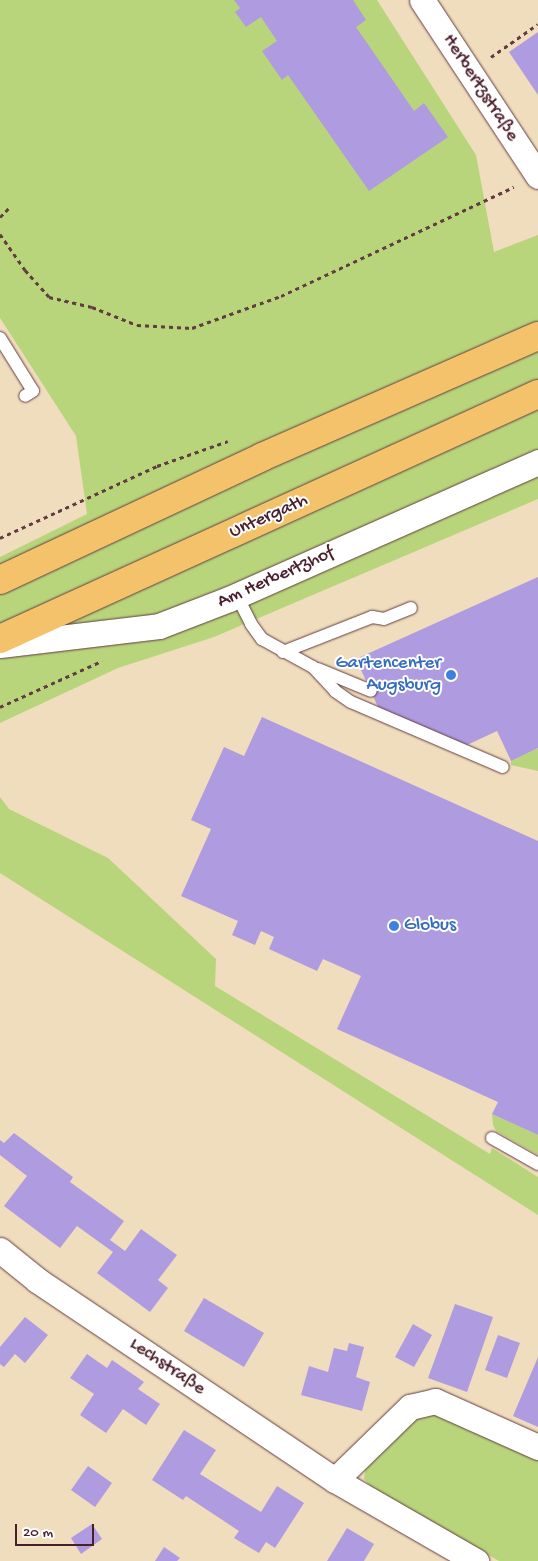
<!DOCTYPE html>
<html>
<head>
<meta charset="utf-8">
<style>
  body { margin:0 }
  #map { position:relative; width:538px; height:1561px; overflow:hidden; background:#f0ddbd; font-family:"Gochi Hand",sans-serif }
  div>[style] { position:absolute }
  .green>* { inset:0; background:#b8d57b }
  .building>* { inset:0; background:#af9be0 }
  .path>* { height:3px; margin-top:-1.5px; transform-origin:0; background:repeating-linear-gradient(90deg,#633c41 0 4px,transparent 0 8px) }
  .roads { filter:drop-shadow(0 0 1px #633c41) drop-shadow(0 0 1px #633c41) }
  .lane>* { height:12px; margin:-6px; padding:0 6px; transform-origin:6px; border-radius:6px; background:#fff }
  .street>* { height:25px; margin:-12.5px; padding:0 12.5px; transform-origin:12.5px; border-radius:12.5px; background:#fff }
  .primary>* { height:28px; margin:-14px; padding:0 14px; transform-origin:14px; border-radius:14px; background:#f3c26a }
  .dots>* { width:14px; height:14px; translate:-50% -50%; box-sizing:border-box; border:2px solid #fff; border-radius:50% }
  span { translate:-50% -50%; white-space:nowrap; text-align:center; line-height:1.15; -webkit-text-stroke:4px #fff; paint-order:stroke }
  .street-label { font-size:19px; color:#4a1f2b }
  .shop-label { font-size:19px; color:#366cbe }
  .right { translate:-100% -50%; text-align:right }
  .left { translate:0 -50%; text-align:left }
  .scale { position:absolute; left:15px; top:1524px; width:79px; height:22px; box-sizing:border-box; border:2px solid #4a1f2b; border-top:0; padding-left:6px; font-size:15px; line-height:18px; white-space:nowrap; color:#4a1f2b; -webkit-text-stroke:4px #fff; paint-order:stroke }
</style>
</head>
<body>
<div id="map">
  <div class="green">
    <div style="clip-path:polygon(0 0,377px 0,476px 155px,494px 252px,538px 235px,538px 499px,214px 637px,118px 668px,0 723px,0 557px,87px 514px,76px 436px,0 318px)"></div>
    <div style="clip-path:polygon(538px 748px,538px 771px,511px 765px,511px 761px)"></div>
    <div style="clip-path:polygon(0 797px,9px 809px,108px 858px,216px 959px,215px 986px,490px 1154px,492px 1148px,538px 1177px,538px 1215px,0 873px)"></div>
    <div style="clip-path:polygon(492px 1114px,538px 1135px,538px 1155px,496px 1131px,493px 1125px)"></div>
    <div style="clip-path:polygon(422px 1415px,448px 1416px,538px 1457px,538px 1561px,499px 1561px,375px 1491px,364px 1479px,366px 1464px)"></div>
  </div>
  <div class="building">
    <div style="clip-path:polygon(234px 0,353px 0,366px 20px,356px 27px,414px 111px,424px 103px,448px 137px,369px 191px,288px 75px,282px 80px,262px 51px,277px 41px,261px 17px,246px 27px,235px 12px,240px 8px)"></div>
    <div style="clip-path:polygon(538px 32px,538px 95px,509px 52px)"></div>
    <div style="clip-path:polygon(538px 577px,538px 748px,511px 761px,497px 731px,467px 745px,378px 707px,356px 659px)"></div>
    <div style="clip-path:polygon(262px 717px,538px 841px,538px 1135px,492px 1114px,498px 1102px,337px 1029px,361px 976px,323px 959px,317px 971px,269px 949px,274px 937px,261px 931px,255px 945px,232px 935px,238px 921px,181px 896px,211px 829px,191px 820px,224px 747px,244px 756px)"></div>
    <div style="clip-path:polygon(14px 1133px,73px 1177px,70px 1182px,124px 1221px,110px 1240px,125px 1251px,141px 1229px,177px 1255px,158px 1280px,168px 1288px,150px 1312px,97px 1273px,113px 1252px,77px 1226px,60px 1248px,4px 1206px,27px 1176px,0 1155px,0 1140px,4px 1143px)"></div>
    <div style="clip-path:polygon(204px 1298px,264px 1333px,244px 1367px,184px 1331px)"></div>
    <div style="clip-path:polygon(455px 1304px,493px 1317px,467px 1392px,428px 1378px)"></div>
    <div style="clip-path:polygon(25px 1317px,48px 1335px,25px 1363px,15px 1354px,4px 1367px,0 1364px,0 1347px)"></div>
    <div style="clip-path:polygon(413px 1324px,432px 1335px,414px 1367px,395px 1357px)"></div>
    <div style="clip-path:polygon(498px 1335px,520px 1343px,507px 1378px,485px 1370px)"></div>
    <div style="clip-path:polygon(349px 1343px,364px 1347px,356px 1377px,370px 1382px,362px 1411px,301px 1395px,309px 1366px,328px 1372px,334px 1348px,347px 1351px)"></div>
    <div style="clip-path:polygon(87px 1354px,107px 1368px,112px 1360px,144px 1382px,138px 1389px,160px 1404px,146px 1425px,123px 1409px,106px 1433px,80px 1415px,94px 1394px,70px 1378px)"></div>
    <div style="clip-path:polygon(538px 1357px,538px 1427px,513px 1416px)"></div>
    <div style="clip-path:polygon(184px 1430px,216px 1450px,200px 1474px,261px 1512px,277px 1486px,304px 1503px,275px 1548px,266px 1542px,259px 1553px,234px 1538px,239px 1531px,186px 1496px,183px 1500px,152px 1480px)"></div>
    <div style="clip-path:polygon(88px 1466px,112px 1483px,95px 1507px,71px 1490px)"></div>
    <div style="clip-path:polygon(92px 1524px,102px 1539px,81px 1554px,71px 1538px)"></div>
    <div style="clip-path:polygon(347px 1528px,374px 1544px,364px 1561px,327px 1561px)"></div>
    <div style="clip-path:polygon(164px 1547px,180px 1558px,177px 1561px,155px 1561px)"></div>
  </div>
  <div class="path">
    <div style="left:491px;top:57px;width:57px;rotate:-35.1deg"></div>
    <div style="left:0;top:217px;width:13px;rotate:-45deg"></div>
    <div style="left:0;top:234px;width:44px;rotate:55.2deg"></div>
    <div style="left:25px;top:270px;width:36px;rotate:48deg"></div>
    <div style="left:49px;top:297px;width:44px;rotate:13.1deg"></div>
    <div style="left:92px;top:307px;width:48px;rotate:21.8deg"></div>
    <div style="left:137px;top:325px;width:55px;rotate:3.1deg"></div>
    <div style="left:192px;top:328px;width:95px;rotate:-19.8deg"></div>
    <div style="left:281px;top:296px;width:257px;rotate:-25.1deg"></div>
    <div style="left:0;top:538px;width:173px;rotate:-24.6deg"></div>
    <div style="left:157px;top:466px;width:75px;rotate:-19.4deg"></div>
    <div style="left:0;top:707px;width:112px;rotate:-24.3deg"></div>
  </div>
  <div class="roads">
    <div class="lane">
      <div style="left:0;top:338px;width:62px;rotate:58.1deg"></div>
      <div style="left:33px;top:391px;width:9px;rotate:148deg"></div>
      <div style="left:237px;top:596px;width:31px;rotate:63deg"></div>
      <div style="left:251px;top:624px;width:19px;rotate:54deg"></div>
      <div style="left:262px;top:639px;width:58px;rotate:28.8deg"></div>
      <div style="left:313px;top:667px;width:33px;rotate:47deg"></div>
      <div style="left:335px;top:691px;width:19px;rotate:35deg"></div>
      <div style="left:351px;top:702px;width:165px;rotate:23.2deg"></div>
      <div style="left:283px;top:652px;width:96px;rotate:-21.5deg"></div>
      <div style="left:372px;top:617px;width:12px;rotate:9deg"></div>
      <div style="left:384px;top:619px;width:29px;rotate:-22deg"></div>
      <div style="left:318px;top:669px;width:57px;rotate:22.5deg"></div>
      <div style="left:492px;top:1138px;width:53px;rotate:29.5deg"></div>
    </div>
    <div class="street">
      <div style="left:422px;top:0;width:211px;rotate:56.6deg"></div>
      <div style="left:0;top:645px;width:160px;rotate:-6.8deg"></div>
      <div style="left:159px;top:626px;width:75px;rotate:-21.1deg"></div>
      <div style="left:229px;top:599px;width:338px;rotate:-23.9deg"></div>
      <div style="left:0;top:1250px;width:48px;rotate:39deg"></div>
      <div style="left:37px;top:1280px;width:359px;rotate:33.9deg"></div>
      <div style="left:335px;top:1480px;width:163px;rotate:29.9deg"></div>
      <div style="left:335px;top:1480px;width:105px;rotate:-44.2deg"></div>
      <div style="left:410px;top:1407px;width:26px;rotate:-13deg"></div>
      <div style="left:435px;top:1401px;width:113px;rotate:24.1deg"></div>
    </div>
    <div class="primary">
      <div style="left:0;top:580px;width:289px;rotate:-25.1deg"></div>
      <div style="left:262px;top:457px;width:301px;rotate:-23.7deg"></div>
      <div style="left:0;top:639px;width:591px;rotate:-24.48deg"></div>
    </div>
  </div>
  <div class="dots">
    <div style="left:451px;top:675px;background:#3f7fe0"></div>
    <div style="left:394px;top:926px;background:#3f7fe0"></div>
  </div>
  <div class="street-label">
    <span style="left:480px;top:88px;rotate:57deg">Herbertzstraße</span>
    <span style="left:269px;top:517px;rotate:-24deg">Untergath</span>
    <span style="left:276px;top:578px;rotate:-24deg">Am Herbertzhof</span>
    <span style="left:167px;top:1367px;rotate:34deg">Lechstraße</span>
  </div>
  <div class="shop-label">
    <span class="right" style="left:441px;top:675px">Gartencenter<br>Augsburg</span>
    <span class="left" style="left:404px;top:926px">Globus</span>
  </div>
  <div class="scale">20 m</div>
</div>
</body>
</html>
